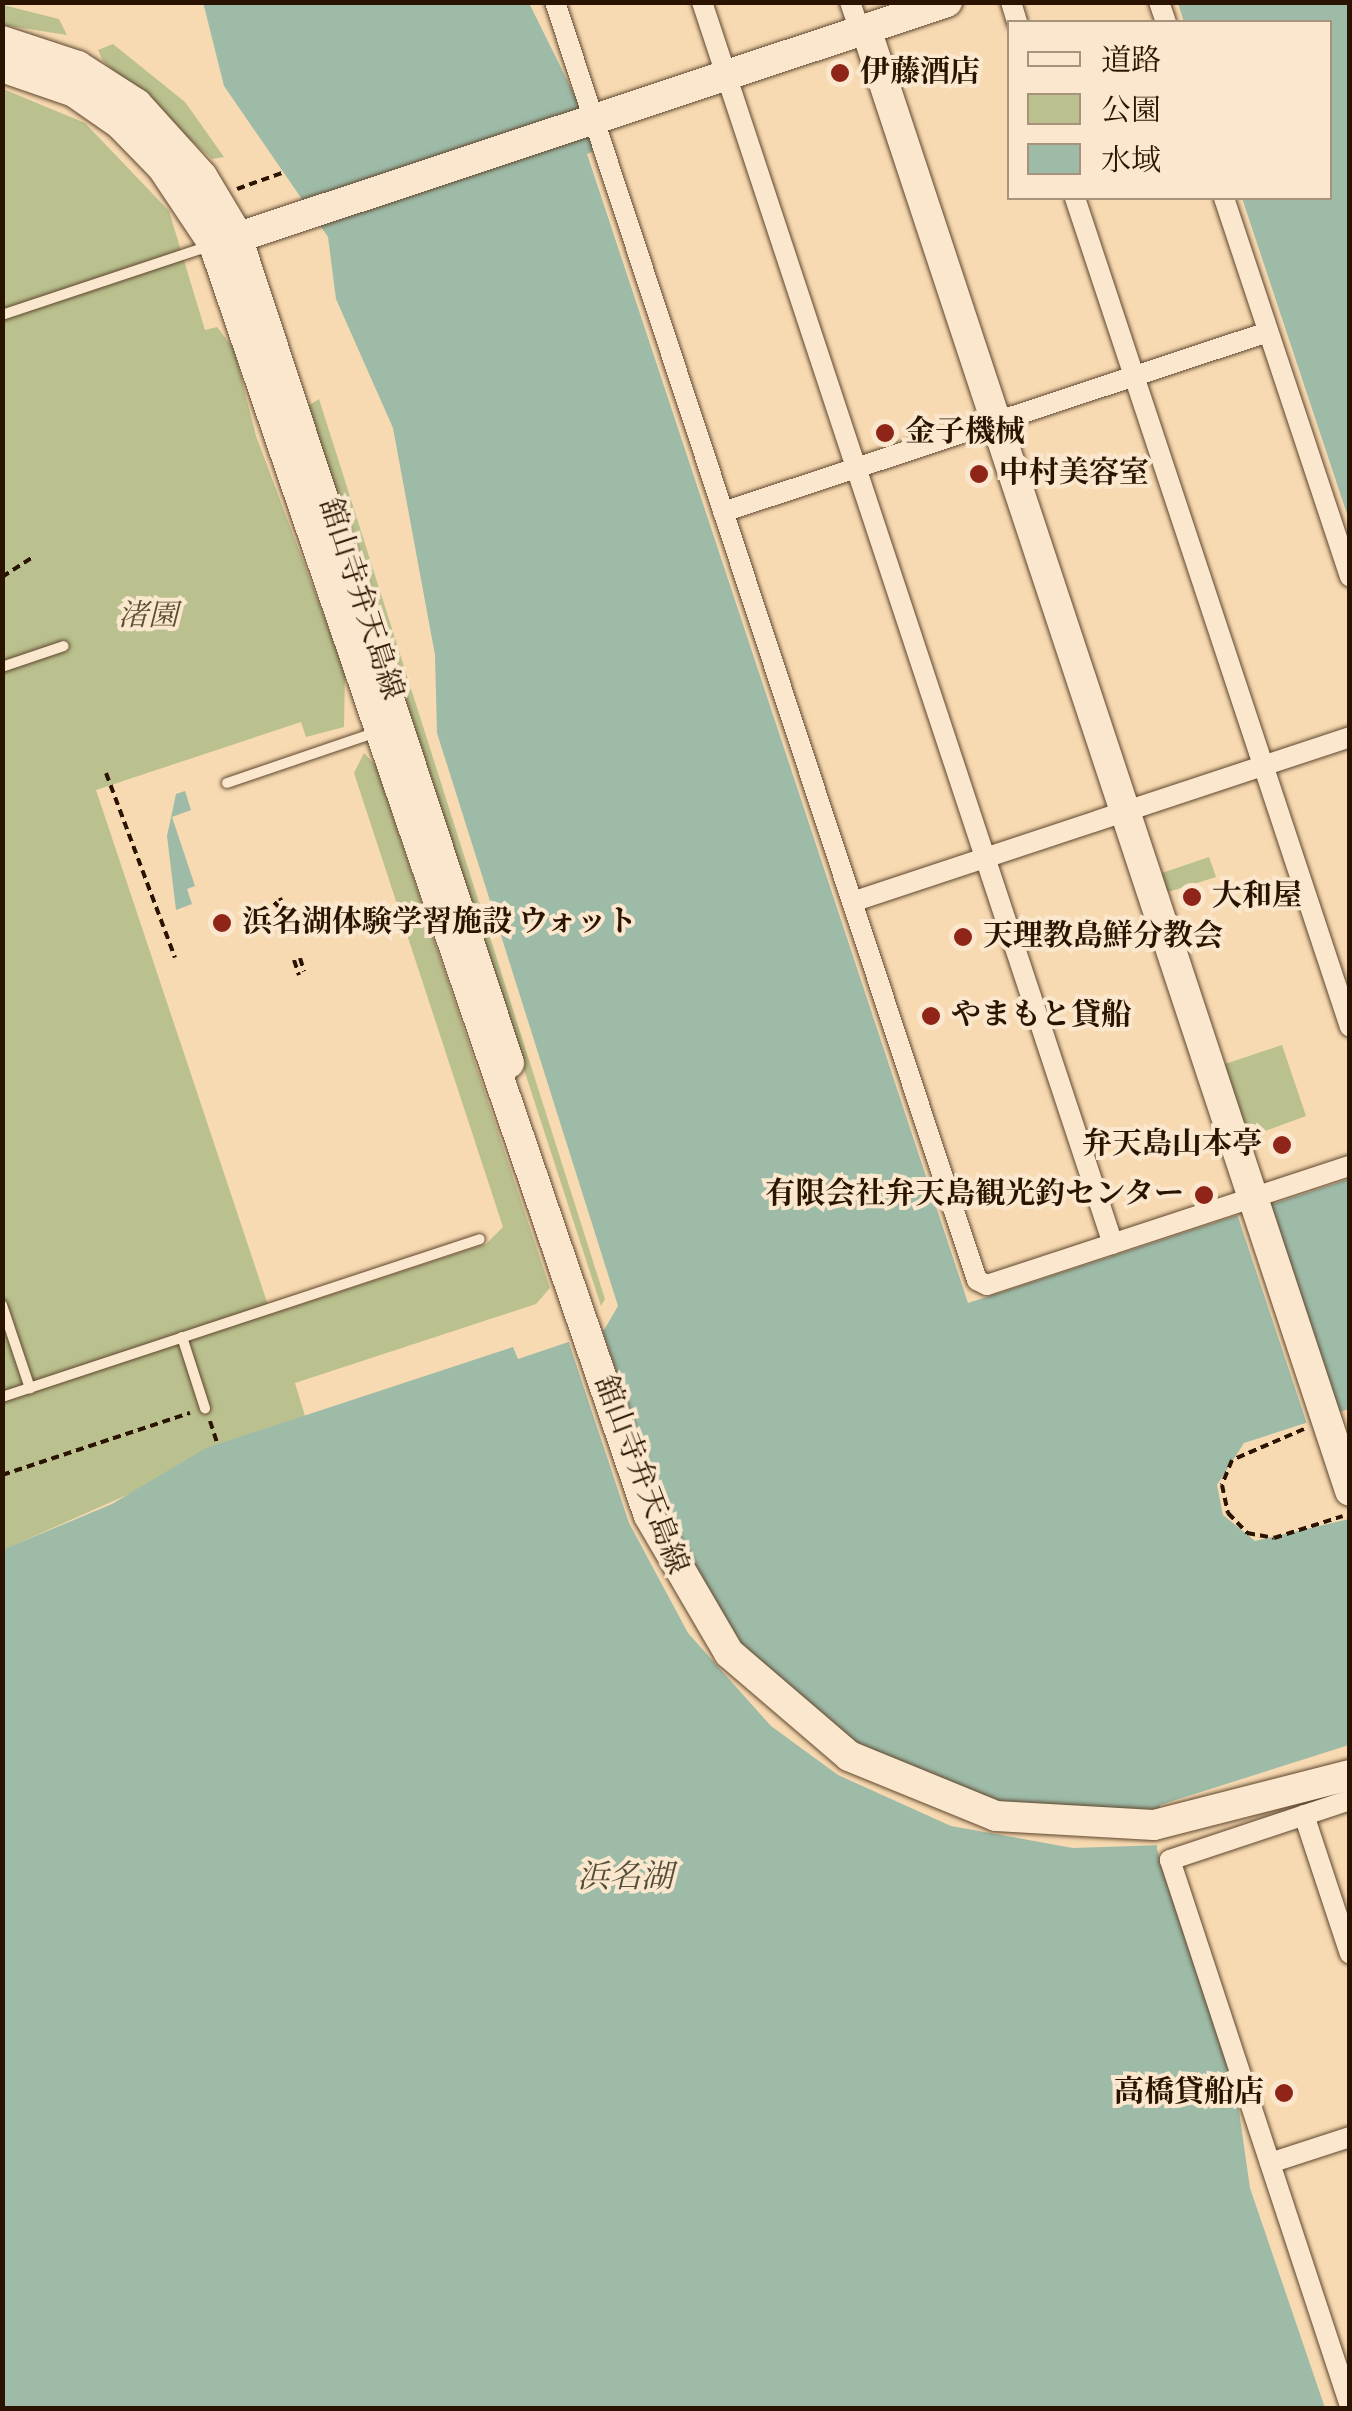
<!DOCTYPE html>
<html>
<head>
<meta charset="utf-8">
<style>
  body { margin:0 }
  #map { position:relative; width:1352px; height:2411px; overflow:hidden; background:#f8dab2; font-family:Vollkorn,"Noto Serif JP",serif }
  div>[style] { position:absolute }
  .green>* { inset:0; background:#bac08e }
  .water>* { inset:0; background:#9ebba8 }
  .pier>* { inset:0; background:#f8dab2 }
  .path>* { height:4px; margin-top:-2px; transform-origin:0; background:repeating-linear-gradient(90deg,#2a1401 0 8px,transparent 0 13px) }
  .roads { filter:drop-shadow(0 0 2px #5e462d) drop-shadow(0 0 2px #5e462d) }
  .lane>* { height:10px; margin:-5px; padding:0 5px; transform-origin:5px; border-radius:5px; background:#fae7cd }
  .street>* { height:20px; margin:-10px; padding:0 10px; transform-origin:10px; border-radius:10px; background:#fae7cd }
  .secondary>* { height:30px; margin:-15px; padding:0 15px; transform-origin:15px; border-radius:15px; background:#fae7cd }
  .dots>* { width:28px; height:28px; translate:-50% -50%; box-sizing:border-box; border:5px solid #fae7cd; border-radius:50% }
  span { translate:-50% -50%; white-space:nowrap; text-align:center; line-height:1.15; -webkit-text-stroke:8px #fae7cd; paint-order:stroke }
  .poi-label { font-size:30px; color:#2a1401; font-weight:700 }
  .left { translate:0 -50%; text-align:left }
  .right { translate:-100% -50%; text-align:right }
  .street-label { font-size:30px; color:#2a1401 }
  .park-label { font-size:30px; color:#5c5032; font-style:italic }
  .water-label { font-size:32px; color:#534e3b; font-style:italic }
  .frame { position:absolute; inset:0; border:5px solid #2a1401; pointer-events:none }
  .legend { position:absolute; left:1007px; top:20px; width:325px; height:180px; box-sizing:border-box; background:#fae7cd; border:2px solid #a7937b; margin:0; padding:12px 18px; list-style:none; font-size:30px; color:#2a1401 }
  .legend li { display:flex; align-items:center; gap:20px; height:50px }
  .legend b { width:50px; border:2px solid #a7937b }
</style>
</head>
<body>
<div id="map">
  <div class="green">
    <div style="clip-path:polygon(3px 5px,59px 19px,67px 35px,3px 25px)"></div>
    <div style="clip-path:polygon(113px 44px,185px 102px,224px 157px,212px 159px,103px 61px,98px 50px)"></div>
    <div style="clip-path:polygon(3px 89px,85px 123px,169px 211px,205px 330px,217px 327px,234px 349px,256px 436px,345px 672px,344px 727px,306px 737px,301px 722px,96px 790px,271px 1314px,486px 1244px,503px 1227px,354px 773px,364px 753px,376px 766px,550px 1288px,536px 1304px,295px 1383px,305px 1416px,3px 1550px)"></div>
    <div style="clip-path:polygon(319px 399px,605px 1299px,601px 1306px,308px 406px)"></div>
    <div style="clip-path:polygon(1209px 857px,1216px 877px,1165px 893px,1159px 874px)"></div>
    <div style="clip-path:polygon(1282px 1045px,1306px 1116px,1246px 1138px,1222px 1065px)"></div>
  </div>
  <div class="water">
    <div style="clip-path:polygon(203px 2px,529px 3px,579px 104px,594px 151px,587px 154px,968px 1303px,1349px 1179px,1349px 1409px,1244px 1443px,1217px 1485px,1223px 1515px,1255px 1541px,1349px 1519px,1349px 1745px,1160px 1805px,1157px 1849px,1236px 2090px,1250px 2188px,1325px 2408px,3px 2408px,2px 1550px,112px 1504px,206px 1448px,513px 1347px,518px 1359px,604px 1330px,618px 1306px,437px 733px,435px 655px,393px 428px,336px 299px,328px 237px,224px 86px)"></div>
    <div style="clip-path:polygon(1178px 3px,1349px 4px,1349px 520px,1242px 198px,1330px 198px,1330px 22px,1184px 22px)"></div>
    <div style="clip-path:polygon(185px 791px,191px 810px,172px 817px,195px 886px,187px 889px,192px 904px,176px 910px,167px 836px,176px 794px)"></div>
  </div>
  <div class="pier">
    <div style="clip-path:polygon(1265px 1201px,1336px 1414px,1307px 1424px,1236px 1211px)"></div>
    <div style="clip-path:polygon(601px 1326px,663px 1511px,740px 1643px,856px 1744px,999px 1802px,1163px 1822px,1162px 1845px,1073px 1848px,951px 1826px,838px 1775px,771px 1726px,688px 1633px,629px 1523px,567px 1337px)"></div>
  </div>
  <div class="path">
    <div style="left:237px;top:189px;width:48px;rotate:-19.6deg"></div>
    <div style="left:2px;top:577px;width:38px;rotate:-33deg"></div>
    <div style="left:106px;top:773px;width:197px;rotate:69.5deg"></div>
    <div style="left:274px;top:902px;width:16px;rotate:45deg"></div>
    <div style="left:285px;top:913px;width:16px;rotate:-108deg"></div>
    <div style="left:300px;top:958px;width:14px;rotate:73deg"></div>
    <div style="left:294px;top:960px;width:16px;rotate:72deg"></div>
    <div style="left:210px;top:1421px;width:25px;rotate:72deg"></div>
    <div style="left:1304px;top:1429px;width:78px;rotate:156.7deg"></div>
    <div style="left:1232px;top:1460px;width:27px;rotate:112deg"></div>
    <div style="left:1222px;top:1485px;width:29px;rotate:78deg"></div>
    <div style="left:1228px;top:1513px;width:28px;rotate:46deg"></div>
    <div style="left:1247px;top:1533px;width:27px;rotate:10deg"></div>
    <div style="left:1274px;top:1538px;width:72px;rotate:-17.7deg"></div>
    <div style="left:2px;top:1475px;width:198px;rotate:-18.3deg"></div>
  </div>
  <div class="roads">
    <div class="lane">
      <div style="left:2px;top:315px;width:219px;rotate:-18.4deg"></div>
      <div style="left:2px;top:667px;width:65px;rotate:-18.7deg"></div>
      <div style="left:227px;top:783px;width:158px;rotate:-18.8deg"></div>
      <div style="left:2px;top:1305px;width:88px;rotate:71.4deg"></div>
      <div style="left:182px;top:1337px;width:75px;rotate:72.1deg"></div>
      <div style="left:2px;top:1397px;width:503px;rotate:-18.29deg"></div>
    </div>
    <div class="street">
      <div style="left:555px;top:2px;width:1346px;rotate:71.73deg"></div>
      <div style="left:977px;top:1280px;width:11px;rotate:27deg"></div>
      <div style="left:987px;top:1285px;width:382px;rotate:-18.2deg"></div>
      <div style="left:702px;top:2px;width:1308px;rotate:71.69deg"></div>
      <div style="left:850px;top:2px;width:31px;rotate:71deg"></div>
      <div style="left:1011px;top:2px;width:21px;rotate:73deg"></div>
      <div style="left:1159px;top:2px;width:21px;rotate:71deg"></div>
      <div style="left:1075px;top:198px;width:873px;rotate:71.65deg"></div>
      <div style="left:1224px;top:198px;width:399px;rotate:71.6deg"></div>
      <div style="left:723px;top:512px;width:574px;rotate:-18.28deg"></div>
      <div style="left:852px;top:902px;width:525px;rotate:-18.33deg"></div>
      <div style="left:1350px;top:1800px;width:190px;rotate:161.6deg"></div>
      <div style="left:1170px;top:1860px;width:575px;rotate:71.75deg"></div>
      <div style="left:1304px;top:1815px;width:146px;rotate:71.7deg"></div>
      <div style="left:1270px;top:2163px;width:84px;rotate:-18deg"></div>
    </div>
    <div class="secondary">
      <div style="left:866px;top:29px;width:1540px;rotate:71.68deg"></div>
      <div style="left:2px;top:41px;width:80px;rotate:18.2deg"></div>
      <div style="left:78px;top:66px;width:70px;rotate:32.8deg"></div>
      <div style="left:137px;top:104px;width:97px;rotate:47.9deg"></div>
      <div style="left:202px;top:176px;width:64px;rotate:59deg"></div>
      <div style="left:235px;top:231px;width:876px;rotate:71.77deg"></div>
      <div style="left:2px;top:67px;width:76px;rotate:19.1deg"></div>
      <div style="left:74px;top:92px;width:56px;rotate:34.8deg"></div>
      <div style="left:120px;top:124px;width:60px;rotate:45.7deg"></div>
      <div style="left:162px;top:167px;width:94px;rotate:56.3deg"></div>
      <div style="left:214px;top:245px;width:1343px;rotate:71.11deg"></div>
      <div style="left:649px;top:1516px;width:159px;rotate:59.7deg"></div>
      <div style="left:729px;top:1653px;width:158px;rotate:40.6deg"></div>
      <div style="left:849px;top:1756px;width:159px;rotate:22.2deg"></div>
      <div style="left:996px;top:1816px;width:158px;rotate:3.3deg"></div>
      <div style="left:1154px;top:1825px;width:202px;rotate:-14.3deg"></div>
      <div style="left:221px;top:243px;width:765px;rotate:-18.36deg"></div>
    </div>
  </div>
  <div class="dots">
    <div style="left:840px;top:73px;background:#8f2418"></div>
    <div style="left:885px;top:433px;background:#8f2418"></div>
    <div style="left:979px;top:474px;background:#8f2418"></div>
    <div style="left:1192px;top:897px;background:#8f2418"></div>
    <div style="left:222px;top:923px;background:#8f2418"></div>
    <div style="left:963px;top:937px;background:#8f2418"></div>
    <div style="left:931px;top:1016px;background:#8f2418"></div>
    <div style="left:1282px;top:1145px;background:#8f2418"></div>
    <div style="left:1204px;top:1195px;background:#8f2418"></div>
    <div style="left:1284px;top:2093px;background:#8f2418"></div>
  </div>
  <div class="poi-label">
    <span class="left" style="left:860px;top:73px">伊藤酒店</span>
    <span class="left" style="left:905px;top:433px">金子機械</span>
    <span class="left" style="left:999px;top:474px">中村美容室</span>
    <span class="left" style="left:1212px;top:897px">大和屋</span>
    <span class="left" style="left:242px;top:923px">浜名湖体験学習施設 ウォット</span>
    <span class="left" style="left:983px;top:937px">天理教島鮮分教会</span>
    <span class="left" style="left:951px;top:1016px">やまもと貸船</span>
    <span class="right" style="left:1262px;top:1145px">弁天島山本亭</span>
    <span class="right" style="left:1184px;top:1195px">有限会社弁天島観光釣センター</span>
    <span class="right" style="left:1264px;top:2093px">高橋貸船店</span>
  </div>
  <div class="street-label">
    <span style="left:360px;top:599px;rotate:72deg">舘山寺弁天島線</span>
    <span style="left:640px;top:1475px;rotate:69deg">舘山寺弁天島線</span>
  </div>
  <div class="park-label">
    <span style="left:148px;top:617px">渚園</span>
  </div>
  <div class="water-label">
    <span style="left:625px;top:1879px">浜名湖</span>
  </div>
  <div class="frame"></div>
  <ul class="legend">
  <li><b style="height:12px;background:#fae7cd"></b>道路</li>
  <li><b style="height:28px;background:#bac08e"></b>公園</li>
  <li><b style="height:28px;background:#9ebba8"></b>水域</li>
  </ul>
</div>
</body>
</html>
